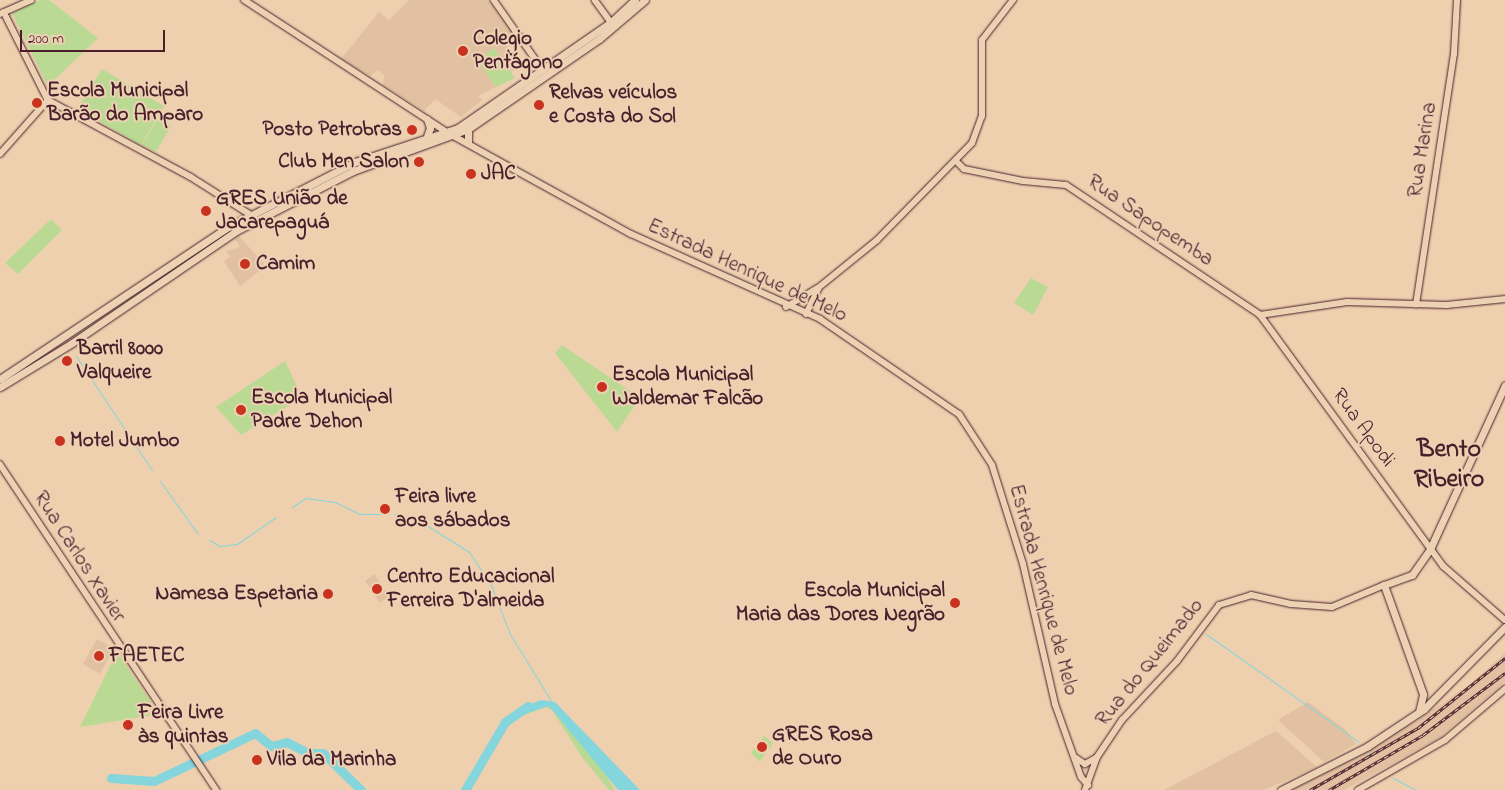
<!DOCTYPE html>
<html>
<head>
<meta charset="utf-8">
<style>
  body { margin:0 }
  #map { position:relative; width:1505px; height:790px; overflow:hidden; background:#eed0af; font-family:"Indie Flower",sans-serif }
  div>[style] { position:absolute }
  .built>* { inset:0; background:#e1c1a1 }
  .green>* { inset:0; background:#bada93 }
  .water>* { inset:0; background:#84d5dc }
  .stream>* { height:1px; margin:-0.5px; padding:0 0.5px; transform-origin:0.5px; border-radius:0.5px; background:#84d5dc }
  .river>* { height:9px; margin:-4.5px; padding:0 4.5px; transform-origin:4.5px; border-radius:4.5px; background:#84d5dc }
  .roads { filter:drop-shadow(0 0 1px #4a1f2b) drop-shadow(0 0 1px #4a1f2b) }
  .tertiary>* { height:5.5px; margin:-2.75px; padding:0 2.75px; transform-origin:2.75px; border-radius:2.75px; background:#edd1b3 }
  .secondary>* { height:6px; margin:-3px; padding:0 3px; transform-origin:3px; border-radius:3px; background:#edd1b3 }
  .primary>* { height:7px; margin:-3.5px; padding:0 3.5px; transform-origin:3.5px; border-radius:3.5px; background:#edd1b3 }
  .rail>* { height:3px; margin-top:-1.5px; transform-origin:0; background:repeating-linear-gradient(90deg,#edd1b3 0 4px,#4a1f2b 0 8px); box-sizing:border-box; border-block:1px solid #4a1f2b }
  .dots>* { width:14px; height:14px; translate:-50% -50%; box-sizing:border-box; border:2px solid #edd1b3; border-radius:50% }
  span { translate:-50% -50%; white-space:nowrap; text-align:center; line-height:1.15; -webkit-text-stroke:4px #edd1b3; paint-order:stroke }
  .poi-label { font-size:21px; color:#4a1f2b; font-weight:700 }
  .left { translate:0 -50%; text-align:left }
  .right { translate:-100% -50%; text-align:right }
  .street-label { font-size:21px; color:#4a1f2b }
  .district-label { font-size:26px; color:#4a1f2b; font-weight:700 }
  .scale { position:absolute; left:20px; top:30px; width:145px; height:22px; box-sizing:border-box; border:2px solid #4a1f2b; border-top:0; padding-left:6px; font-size:15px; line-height:18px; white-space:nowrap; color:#4a1f2b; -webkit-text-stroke:4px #edd1b3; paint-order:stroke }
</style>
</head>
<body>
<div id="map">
  <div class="built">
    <div style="clip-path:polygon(409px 0,488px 0,518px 39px,505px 48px,518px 68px,510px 72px,494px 48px,478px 60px,496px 87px,478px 96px,482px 100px,461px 117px,435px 99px,424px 111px,383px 85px,384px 75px,378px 70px,370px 76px,341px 59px,379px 12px,389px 20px)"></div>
    <div style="clip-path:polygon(239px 236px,266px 266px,240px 286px,224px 261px,230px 257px,226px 251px,240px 247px,235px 239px)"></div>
    <div style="clip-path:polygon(374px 574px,389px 596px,380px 603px,365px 581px)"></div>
    <div style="clip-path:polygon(97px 639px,114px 648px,100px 674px,83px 664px)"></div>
    <div style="clip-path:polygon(1505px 653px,1505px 682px,1439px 738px,1344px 790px,1291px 790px,1418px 720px,1471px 683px)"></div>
    <div style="clip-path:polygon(1308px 702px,1346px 730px,1356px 744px,1324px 762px,1278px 720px)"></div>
    <div style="clip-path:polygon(1276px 731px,1317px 767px,1264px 790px,1164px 790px)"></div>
  </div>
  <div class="green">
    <div style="clip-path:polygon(40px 0,49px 0,98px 38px,48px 86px,12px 13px)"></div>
    <div style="clip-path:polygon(494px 48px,515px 78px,496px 87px,477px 60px)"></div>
    <div style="clip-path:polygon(102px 69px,164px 106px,141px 145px,77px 109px)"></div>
    <div style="clip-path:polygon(158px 118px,171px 126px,156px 152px,142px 145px)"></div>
    <div style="clip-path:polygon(51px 219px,62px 230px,18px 274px,5px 263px)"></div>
    <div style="clip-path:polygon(1031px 278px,1048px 287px,1033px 315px,1014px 303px)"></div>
    <div style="clip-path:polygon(562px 345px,640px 398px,617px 432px,555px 353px)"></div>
    <div style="clip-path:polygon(285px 361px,302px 397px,241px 435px,216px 407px)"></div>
    <div style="clip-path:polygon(117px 652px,159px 714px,80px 727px)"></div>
    <div style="clip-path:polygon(552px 705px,577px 731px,615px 790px,609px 790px,581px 756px,552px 710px,545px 707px,520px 717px,518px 713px,527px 708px)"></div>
    <div style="clip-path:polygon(764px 736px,773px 743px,760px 762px,751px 753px)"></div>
  </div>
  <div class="water">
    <div style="clip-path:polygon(541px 700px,555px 702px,640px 790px,618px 790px,549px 706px,519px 716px,516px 710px)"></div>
  </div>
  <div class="stream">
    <div style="left:76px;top:356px;width:137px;rotate:56.3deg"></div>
    <div style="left:160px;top:481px;width:65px;rotate:54.4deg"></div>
    <div style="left:292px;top:507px;width:17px;rotate:-33deg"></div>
    <div style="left:306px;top:498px;width:29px;rotate:8deg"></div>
    <div style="left:335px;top:502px;width:28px;rotate:26deg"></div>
    <div style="left:360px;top:514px;width:25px"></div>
    <div style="left:394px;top:514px;width:17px;rotate:10deg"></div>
    <div style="left:423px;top:523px;width:54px;rotate:32.2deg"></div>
    <div style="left:469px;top:552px;width:40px;rotate:56deg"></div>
    <div style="left:491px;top:585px;width:53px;rotate:68.8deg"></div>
    <div style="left:510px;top:634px;width:79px;rotate:58.5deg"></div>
    <div style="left:209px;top:540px;width:13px;rotate:29deg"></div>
    <div style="left:220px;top:546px;width:17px;rotate:-7deg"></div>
    <div style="left:237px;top:544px;width:47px;rotate:-34.7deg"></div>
    <div style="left:1206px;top:634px;width:187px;rotate:35.2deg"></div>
    <div style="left:1365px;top:753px;width:5px;rotate:53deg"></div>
    <div style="left:1393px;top:778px;width:26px;rotate:28deg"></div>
  </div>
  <div class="river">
    <div style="left:111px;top:778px;width:43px;rotate:4deg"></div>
    <div style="left:154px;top:781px;width:112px;rotate:-25.4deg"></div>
    <div style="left:255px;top:733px;width:21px;rotate:39deg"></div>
    <div style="left:271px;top:746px;width:16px;rotate:-14deg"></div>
    <div style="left:287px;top:742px;width:24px;rotate:28deg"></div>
    <div style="left:308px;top:753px;width:15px"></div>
    <div style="left:323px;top:753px;width:53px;rotate:44.2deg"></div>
    <div style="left:465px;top:790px;width:79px;rotate:-59.5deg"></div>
    <div style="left:505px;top:722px;width:28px;rotate:-35deg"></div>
  </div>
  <div class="roads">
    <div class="tertiary">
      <div style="left:494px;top:0;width:85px;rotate:55deg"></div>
      <div style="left:595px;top:0;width:27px;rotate:54deg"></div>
      <div style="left:4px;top:12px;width:98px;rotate:63.4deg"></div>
      <div style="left:48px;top:100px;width:162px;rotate:28.3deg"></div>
      <div style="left:191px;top:177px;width:71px;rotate:32.3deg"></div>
      <div style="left:0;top:14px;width:34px;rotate:-24deg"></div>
      <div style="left:0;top:154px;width:72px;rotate:-48.4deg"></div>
      <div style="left:1416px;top:305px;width:254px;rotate:-81.4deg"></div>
      <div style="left:1454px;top:54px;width:54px;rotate:-86.8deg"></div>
      <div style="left:0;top:464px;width:392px;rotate:56.4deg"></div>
    </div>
    <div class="secondary">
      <div style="left:244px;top:0;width:244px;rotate:33.1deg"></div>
      <div style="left:448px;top:133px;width:209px;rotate:28.9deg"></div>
      <div style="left:631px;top:234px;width:207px;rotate:24.2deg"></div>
      <div style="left:820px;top:319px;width:168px;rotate:34.4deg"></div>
      <div style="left:959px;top:414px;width:61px;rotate:57.1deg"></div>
      <div style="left:992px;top:465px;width:104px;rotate:72.6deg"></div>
      <div style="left:1023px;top:564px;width:144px;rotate:77.1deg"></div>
      <div style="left:1055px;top:704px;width:77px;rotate:70.4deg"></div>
      <div style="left:1081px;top:777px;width:11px;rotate:49deg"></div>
      <div style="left:957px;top:162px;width:10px;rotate:45deg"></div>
      <div style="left:964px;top:169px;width:60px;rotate:11.5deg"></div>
      <div style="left:1023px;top:181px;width:43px;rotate:5.3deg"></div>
      <div style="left:1066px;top:185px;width:234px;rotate:33.8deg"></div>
      <div style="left:1260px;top:315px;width:311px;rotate:53.9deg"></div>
      <div style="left:1443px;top:566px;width:82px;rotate:41.1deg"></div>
      <div style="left:786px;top:307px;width:37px;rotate:-31deg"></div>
      <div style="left:818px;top:288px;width:76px;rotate:-39.1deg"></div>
      <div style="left:877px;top:240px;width:136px;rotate:-45.6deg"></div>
      <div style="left:972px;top:143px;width:29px;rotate:-70deg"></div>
      <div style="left:982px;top:116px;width:76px;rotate:-90deg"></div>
      <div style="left:982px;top:40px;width:51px;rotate:-52.2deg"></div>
      <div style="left:806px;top:314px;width:28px;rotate:-64deg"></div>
      <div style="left:1260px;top:315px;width:88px;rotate:-8.5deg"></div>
      <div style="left:1347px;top:302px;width:100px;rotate:1.7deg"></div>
      <div style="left:1447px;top:305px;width:58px;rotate:-5.9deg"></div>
      <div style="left:1076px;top:758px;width:11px;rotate:34deg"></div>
      <div style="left:1085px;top:764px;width:13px;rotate:-29deg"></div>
      <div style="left:1085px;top:790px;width:35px;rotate:-70deg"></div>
      <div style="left:1097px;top:757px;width:45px;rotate:-56deg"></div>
      <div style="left:1122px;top:720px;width:81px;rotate:-47deg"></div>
      <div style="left:1177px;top:661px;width:70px;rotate:-53.1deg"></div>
      <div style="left:1219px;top:605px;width:34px;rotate:-17deg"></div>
      <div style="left:1251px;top:595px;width:41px;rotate:12.7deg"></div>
      <div style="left:1291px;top:604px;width:41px;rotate:4.2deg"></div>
      <div style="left:1332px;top:607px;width:56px;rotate:-22.9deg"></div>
      <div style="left:1358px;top:790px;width:100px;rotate:-29.9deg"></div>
      <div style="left:1445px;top:740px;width:79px;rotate:-40.4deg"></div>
    </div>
    <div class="primary">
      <div style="left:468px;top:129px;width:14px;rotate:90deg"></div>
      <div style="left:426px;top:139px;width:12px;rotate:-70deg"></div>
      <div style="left:430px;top:128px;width:9px;rotate:-108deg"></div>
      <div style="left:0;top:379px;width:274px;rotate:-33.7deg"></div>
      <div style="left:228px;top:227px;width:143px;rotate:-27.1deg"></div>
      <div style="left:355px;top:162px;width:108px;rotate:-18.3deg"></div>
      <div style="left:458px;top:128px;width:186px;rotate:-34.7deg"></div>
      <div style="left:611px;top:22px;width:33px;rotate:-43deg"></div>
      <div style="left:0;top:387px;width:84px;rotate:-31.4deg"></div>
      <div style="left:72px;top:343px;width:199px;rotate:-34.3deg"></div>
      <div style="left:236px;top:231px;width:131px;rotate:-27.1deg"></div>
      <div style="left:353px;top:171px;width:122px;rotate:-20.1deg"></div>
      <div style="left:468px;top:129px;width:159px;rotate:-34.5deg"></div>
      <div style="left:599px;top:39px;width:60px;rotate:-40.3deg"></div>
      <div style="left:1419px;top:712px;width:18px;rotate:-77deg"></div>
      <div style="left:1423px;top:694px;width:116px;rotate:-109.7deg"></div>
      <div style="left:1384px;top:585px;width:30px;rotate:-20deg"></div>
      <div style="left:1412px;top:575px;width:32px;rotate:-55deg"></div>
      <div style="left:1430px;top:549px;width:180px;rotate:-65.4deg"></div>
      <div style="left:1281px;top:790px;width:97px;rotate:-26.8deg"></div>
      <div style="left:1368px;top:746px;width:67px;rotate:-33.5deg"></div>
      <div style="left:1424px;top:709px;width:115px;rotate:-45.4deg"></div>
    </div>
  </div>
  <div class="rail">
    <div style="left:1310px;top:790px;width:125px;rotate:-29.9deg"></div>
    <div style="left:1418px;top:728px;width:112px;rotate:-38.8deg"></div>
    <div style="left:1329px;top:790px;width:109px;rotate:-30.3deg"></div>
    <div style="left:1423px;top:735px;width:103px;rotate:-37.1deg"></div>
  </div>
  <div class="dots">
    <div style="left:463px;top:51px;background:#c8321e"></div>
    <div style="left:37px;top:103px;background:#c8321e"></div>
    <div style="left:539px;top:105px;background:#c8321e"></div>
    <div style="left:412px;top:130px;background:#c8321e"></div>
    <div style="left:419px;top:162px;background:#c8321e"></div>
    <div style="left:471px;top:174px;background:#c8321e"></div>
    <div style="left:206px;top:211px;background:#c8321e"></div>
    <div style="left:245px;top:264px;background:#c8321e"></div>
    <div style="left:67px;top:361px;background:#c8321e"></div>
    <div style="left:602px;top:387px;background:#c8321e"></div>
    <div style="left:241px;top:410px;background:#c8321e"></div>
    <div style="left:60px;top:441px;background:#c8321e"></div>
    <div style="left:385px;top:509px;background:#c8321e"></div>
    <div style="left:377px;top:589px;background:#c8321e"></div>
    <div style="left:328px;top:594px;background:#c8321e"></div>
    <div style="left:955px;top:603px;background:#c8321e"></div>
    <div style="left:99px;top:656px;background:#c8321e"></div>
    <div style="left:128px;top:725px;background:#c8321e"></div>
    <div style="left:762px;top:747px;background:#c8321e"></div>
    <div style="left:257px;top:760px;background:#c8321e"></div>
  </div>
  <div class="poi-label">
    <span class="left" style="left:473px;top:51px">Colegio<br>Pentágono</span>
    <span class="left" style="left:47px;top:103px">Escola Municipal<br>Barão do Amparo</span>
    <span class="left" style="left:549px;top:105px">Relvas veículos<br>e Costa do Sol</span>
    <span class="right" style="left:402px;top:130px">Posto Petrobras</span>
    <span class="right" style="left:409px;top:162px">Club Men Salon</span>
    <span class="left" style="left:481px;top:174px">JAC</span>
    <span class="left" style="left:216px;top:211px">GRES União de<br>Jacarepaguá</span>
    <span class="left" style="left:256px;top:264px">Camim</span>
    <span class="left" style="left:77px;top:361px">Barril 8000<br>Valqueire</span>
    <span class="left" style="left:612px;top:387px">Escola Municipal<br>Waldemar Falcão</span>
    <span class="left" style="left:251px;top:410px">Escola Municipal<br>Padre Dehon</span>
    <span class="left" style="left:70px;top:441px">Motel Jumbo</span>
    <span class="left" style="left:395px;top:509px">Feira livre<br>aos sábados</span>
    <span class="left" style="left:387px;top:589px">Centro Educacional<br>Ferreira D'almeida</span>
    <span class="right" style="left:945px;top:603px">Escola Municipal<br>Maria das Dores Negrão</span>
    <span class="right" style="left:318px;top:594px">Namesa Espetaria</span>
    <span class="left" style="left:109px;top:656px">FAETEC</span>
    <span class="left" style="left:138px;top:725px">Feira Livre<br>às quintas</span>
    <span class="left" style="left:772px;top:747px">GRES Rosa<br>de Ouro</span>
    <span class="left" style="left:267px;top:760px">Vila da Marinha</span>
  </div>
  <div class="street-label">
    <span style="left:1423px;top:150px;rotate:-81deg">Rua Marina</span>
    <span style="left:1150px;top:221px;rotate:34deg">Rua Sapopemba</span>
    <span style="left:747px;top:271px;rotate:25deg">Estrada Henrique de Melo</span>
    <span style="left:1363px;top:428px;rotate:54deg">Rua Apodi</span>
    <span style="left:79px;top:557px;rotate:57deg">Rua Carlos Xavier</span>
    <span style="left:1043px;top:590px;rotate:75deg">Estrada Henrique de Melo</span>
    <span style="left:1150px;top:663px;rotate:-51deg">Rua do Queimado</span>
  </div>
  <div class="district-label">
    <span style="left:1449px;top:466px">Bento<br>Ribeiro</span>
  </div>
  <div class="scale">200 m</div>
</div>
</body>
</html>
